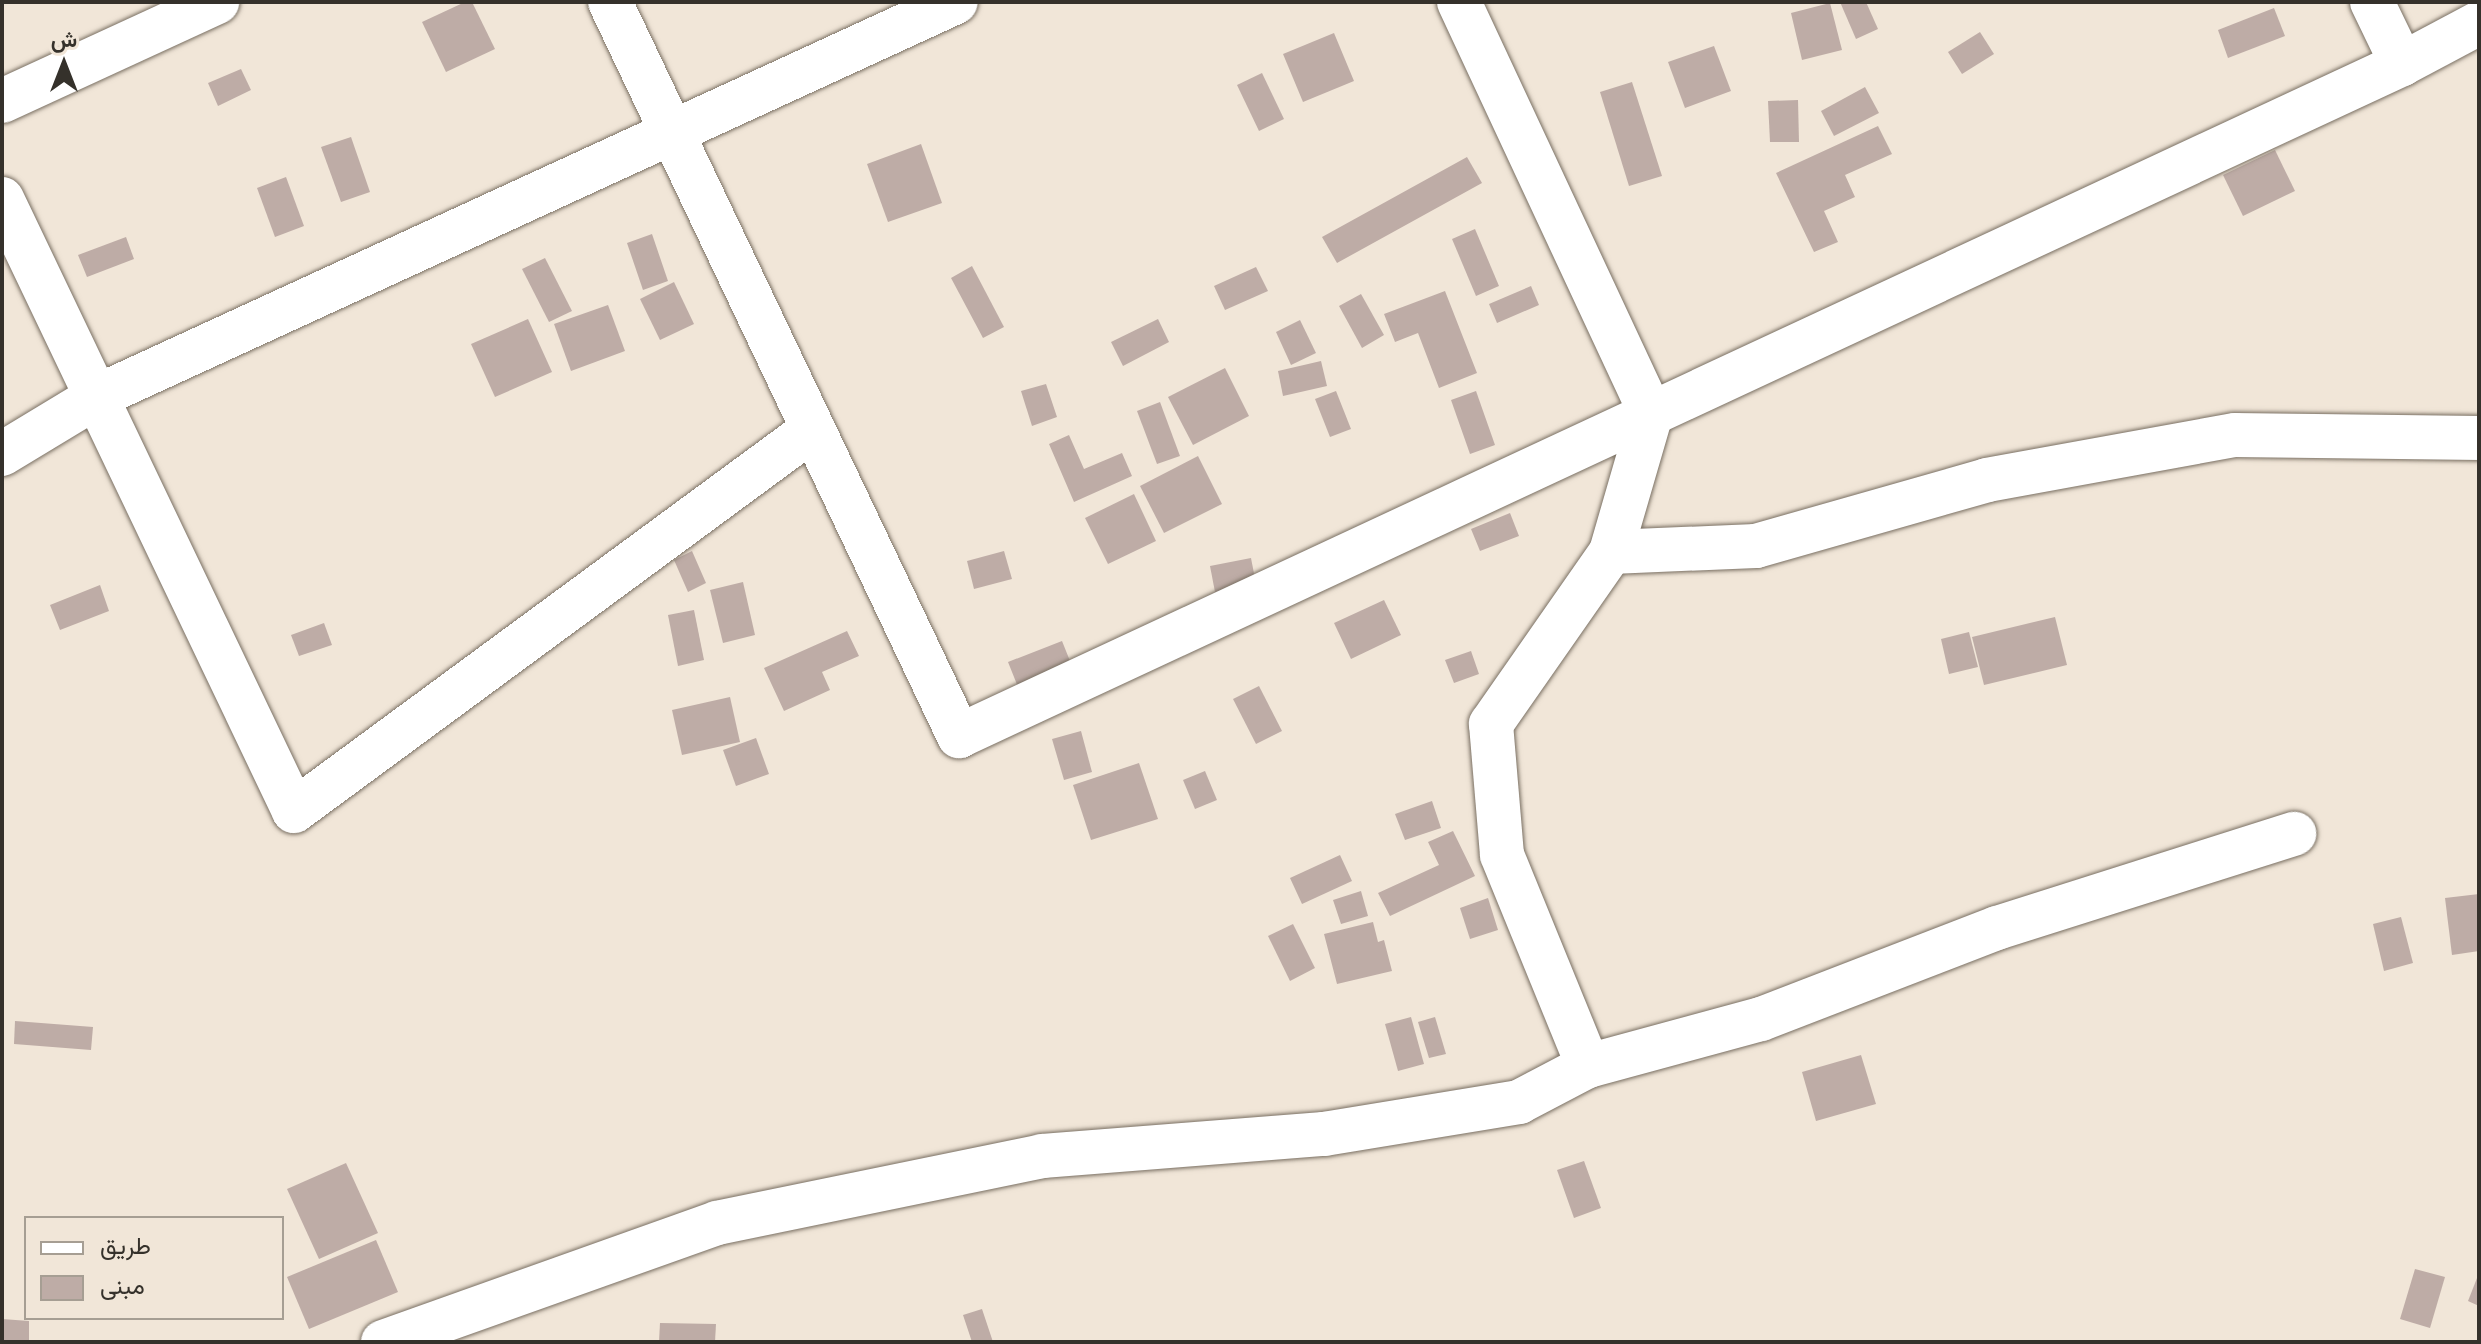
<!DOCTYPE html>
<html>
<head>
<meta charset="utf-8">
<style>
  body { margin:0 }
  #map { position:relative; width:2481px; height:1344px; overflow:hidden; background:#f1e6d8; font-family:Signika,Vazirmatn,sans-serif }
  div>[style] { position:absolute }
  .building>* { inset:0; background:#beaca6 }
  .roads { filter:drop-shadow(0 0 2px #796f62) drop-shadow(0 0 2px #796f62) }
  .minor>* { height:44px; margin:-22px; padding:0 22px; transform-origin:22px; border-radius:22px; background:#fff }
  span { translate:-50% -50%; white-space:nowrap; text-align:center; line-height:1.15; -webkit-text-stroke:7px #f1e6d8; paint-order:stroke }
  .frame { position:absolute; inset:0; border:4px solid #35312b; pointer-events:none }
  .legend { position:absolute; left:24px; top:1216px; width:260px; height:104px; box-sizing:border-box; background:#f1e6d8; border:2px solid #a69e93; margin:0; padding:10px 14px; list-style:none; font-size:24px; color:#35312b }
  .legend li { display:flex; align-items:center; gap:16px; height:40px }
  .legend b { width:40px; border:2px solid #a69e93 }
  .north { position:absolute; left:24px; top:24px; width:80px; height:80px; -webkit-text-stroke:6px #f1e6d8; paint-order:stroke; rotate:0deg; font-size:22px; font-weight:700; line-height:32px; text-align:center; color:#35312b }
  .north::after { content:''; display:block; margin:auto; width:28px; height:36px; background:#35312b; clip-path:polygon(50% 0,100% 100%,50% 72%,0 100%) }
</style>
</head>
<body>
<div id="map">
  <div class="building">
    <div style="clip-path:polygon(465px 2px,472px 2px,495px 49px,446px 72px,422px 22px)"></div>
    <div style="clip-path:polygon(1840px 2px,1866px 2px,1878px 29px,1856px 39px)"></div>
    <div style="clip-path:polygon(1830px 3px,1842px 50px,1802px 60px,1791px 13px)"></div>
    <div style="clip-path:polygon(2274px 8px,2285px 36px,2228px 58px,2218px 30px)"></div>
    <div style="clip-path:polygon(1980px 32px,1994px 54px,1962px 74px,1948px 52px)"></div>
    <div style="clip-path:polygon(1334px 33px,1354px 81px,1303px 102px,1283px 54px)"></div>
    <div style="clip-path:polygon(1714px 46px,1731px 91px,1685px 108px,1668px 62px)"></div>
    <div style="clip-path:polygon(241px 69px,251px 90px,218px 106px,208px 83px)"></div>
    <div style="clip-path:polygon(1262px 73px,1284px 119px,1259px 131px,1237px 85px)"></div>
    <div style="clip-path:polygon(1632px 82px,1662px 176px,1629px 186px,1600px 92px)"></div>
    <div style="clip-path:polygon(1865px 87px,1879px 113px,1834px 136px,1821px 111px)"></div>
    <div style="clip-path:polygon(1798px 100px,1799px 142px,1770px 142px,1768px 101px)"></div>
    <div style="clip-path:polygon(1878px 126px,1892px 154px,1845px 175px,1855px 197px,1824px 211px,1838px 242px,1814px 252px,1776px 173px)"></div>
    <div style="clip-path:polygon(351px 137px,370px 192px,341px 202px,321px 147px)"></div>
    <div style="clip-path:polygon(921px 144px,942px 203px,888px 222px,867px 164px)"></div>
    <div style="clip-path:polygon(2275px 150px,2295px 191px,2243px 216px,2223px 175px)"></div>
    <div style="clip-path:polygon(1467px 157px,1482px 183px,1337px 263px,1322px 237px)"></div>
    <div style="clip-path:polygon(286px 177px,304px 226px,275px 237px,257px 188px)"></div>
    <div style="clip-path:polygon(1475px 229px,1499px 286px,1476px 296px,1452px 239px)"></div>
    <div style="clip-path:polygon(652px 234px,668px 281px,643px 290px,627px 243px)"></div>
    <div style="clip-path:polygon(126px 237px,134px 259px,87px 277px,78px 255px)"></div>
    <div style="clip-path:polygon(545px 258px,572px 311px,549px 322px,522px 269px)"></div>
    <div style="clip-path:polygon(972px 266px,1004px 327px,983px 338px,951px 278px)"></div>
    <div style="clip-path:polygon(1256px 267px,1268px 291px,1225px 310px,1214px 286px)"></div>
    <div style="clip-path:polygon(674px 282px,694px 324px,660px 340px,640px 299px)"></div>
    <div style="clip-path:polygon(1531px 286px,1539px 305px,1497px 323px,1489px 304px)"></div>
    <div style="clip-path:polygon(1445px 291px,1477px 373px,1439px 388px,1418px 333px,1395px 342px,1384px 314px)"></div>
    <div style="clip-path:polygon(1361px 294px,1384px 335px,1362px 348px,1339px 306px)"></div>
    <div style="clip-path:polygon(608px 305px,625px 351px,571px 371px,554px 324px)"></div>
    <div style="clip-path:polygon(528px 319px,552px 372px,495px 397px,471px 344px)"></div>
    <div style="clip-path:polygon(1158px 319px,1169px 342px,1123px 366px,1111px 342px)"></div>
    <div style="clip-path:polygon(1300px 320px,1316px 353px,1291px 365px,1276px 332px)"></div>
    <div style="clip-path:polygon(1321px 361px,1327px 386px,1283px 396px,1278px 371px)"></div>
    <div style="clip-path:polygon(1225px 368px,1249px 416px,1193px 445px,1168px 397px)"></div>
    <div style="clip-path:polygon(1046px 384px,1057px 417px,1032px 426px,1021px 391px)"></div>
    <div style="clip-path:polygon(1336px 391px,1351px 429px,1330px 437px,1315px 399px)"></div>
    <div style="clip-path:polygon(1476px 391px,1495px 445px,1470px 454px,1451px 400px)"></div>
    <div style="clip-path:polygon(1160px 402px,1180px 456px,1157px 464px,1137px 411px)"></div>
    <div style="clip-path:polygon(1069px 435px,1084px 469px,1122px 453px,1132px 476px,1074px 502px,1049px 444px)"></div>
    <div style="clip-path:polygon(1198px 456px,1222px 504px,1164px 533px,1140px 486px)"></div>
    <div style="clip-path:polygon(1134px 494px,1156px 541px,1108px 564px,1085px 518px)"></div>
    <div style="clip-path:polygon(1510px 513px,1519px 536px,1480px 551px,1471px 529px)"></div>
    <div style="clip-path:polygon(692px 551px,706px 583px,688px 592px,674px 560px)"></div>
    <div style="clip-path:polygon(1004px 551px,1012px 579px,974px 589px,967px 561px)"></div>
    <div style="clip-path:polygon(1251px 558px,1256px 584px,1215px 592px,1210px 566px)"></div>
    <div style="clip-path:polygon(743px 582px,755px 635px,723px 643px,710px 590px)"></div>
    <div style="clip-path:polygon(100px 585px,109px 611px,60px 630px,50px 605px)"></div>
    <div style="clip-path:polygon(1384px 600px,1401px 635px,1351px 659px,1334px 623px)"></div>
    <div style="clip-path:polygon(694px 610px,704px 660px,678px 666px,668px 615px)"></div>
    <div style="clip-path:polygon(2055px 617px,2067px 665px,1984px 685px,1972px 637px)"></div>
    <div style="clip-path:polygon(324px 623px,332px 645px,299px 656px,291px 635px)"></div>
    <div style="clip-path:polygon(847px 631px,859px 656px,822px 672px,830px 690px,784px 711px,764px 668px)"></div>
    <div style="clip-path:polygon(1969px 632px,1978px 667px,1949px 674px,1941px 639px)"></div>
    <div style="clip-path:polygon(1062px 641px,1072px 666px,1018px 687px,1008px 662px)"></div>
    <div style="clip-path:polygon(1471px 651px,1479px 674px,1454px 683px,1445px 660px)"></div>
    <div style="clip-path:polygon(1259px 686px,1282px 731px,1256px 744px,1233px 699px)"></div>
    <div style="clip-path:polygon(730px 697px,740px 742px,682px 755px,672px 710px)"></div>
    <div style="clip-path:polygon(1081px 731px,1092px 772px,1064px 780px,1052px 739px)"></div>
    <div style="clip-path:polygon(756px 738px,769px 774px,736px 786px,723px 750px)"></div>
    <div style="clip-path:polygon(1139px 763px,1158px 819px,1091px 840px,1073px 785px)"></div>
    <div style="clip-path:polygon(1205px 771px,1217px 800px,1195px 809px,1183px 780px)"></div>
    <div style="clip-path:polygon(1432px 801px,1441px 828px,1405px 840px,1395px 814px)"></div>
    <div style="clip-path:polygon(1453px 831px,1475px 876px,1390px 916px,1378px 893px,1439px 865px,1428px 842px)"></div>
    <div style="clip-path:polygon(1340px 855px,1352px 881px,1302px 904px,1290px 878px)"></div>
    <div style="clip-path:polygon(1361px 891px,1368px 916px,1341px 924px,1333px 900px)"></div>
    <div style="clip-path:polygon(2479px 894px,2479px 951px,2452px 955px,2445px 898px)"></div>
    <div style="clip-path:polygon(1488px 898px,1498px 930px,1470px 939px,1460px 908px)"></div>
    <div style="clip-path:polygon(2401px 917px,2413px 963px,2384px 971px,2373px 924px)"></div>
    <div style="clip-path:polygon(1373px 922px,1378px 942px,1384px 940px,1392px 971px,1337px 984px,1324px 934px)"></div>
    <div style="clip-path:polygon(1293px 924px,1315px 968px,1290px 981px,1268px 936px)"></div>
    <div style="clip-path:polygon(1411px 1017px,1424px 1064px,1398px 1071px,1385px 1024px)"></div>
    <div style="clip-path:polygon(1435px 1017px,1446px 1054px,1429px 1058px,1418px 1022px)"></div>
    <div style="clip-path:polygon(15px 1021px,93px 1027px,91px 1050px,14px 1044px)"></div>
    <div style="clip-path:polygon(1861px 1055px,1876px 1104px,1816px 1121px,1802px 1072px)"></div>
    <div style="clip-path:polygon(1584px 1161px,1601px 1208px,1574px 1218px,1557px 1170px)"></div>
    <div style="clip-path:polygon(346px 1163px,378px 1233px,319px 1259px,287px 1189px)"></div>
    <div style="clip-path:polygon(376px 1240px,398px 1292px,309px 1329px,287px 1277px)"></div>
    <div style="clip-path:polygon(2415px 1269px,2445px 1277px,2430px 1328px,2400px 1319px)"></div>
    <div style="clip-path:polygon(2479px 1273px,2479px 1306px,2468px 1301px)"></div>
    <div style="clip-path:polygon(982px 1309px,993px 1342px,972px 1342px,963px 1315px)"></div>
    <div style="clip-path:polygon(2px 1319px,29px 1321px,29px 1342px,2px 1342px)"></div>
    <div style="clip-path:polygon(660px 1323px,716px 1324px,715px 1342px,659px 1342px)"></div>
  </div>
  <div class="roads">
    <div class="minor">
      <div style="left:610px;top:2px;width:813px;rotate:64.57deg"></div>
      <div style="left:959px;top:736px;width:1592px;rotate:-24.97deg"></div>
      <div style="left:1459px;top:2px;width:455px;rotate:65deg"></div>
      <div style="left:1651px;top:414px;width:144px;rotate:106.2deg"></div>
      <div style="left:1611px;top:552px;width:210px;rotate:124.9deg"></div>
      <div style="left:1491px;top:724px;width:131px;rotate:85.2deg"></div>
      <div style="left:1502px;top:855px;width:228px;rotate:67.8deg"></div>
      <div style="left:2372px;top:2px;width:69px;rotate:64.2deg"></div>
      <div style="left:2402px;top:64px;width:87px;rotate:-28deg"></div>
      <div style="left:2px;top:101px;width:237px;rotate:-24.7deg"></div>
      <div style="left:2px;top:199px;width:678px;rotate:64.49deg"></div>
      <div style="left:294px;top:811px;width:644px;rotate:-36.35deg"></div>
      <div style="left:2px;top:454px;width:110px;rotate:-31.2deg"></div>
      <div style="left:96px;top:397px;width:946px;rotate:-24.67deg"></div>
      <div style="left:1611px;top:552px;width:145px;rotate:-2.4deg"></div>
      <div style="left:1756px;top:546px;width:240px;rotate:-15.9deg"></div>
      <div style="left:1987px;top:480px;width:252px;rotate:-10.3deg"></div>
      <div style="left:2235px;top:435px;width:244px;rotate:0.7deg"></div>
      <div style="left:383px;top:1342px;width:355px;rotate:-19.6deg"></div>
      <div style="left:717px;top:1223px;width:332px;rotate:-11.6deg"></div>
      <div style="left:1042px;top:1156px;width:283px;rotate:-4.5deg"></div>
      <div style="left:1324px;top:1134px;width:198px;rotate:-9.3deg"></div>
      <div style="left:1519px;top:1102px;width:78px;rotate:-27.6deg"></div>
      <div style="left:1588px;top:1066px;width:179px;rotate:-15.2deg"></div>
      <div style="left:1761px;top:1019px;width:253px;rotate:-21.1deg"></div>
      <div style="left:1997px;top:928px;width:312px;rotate:-17.6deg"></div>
    </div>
  </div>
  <div class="frame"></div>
  <ul class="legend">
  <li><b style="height:10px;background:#fff"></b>طريق</li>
  <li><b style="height:22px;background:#beaca6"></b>مبنى</li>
  </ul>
  <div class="north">ش</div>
</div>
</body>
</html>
